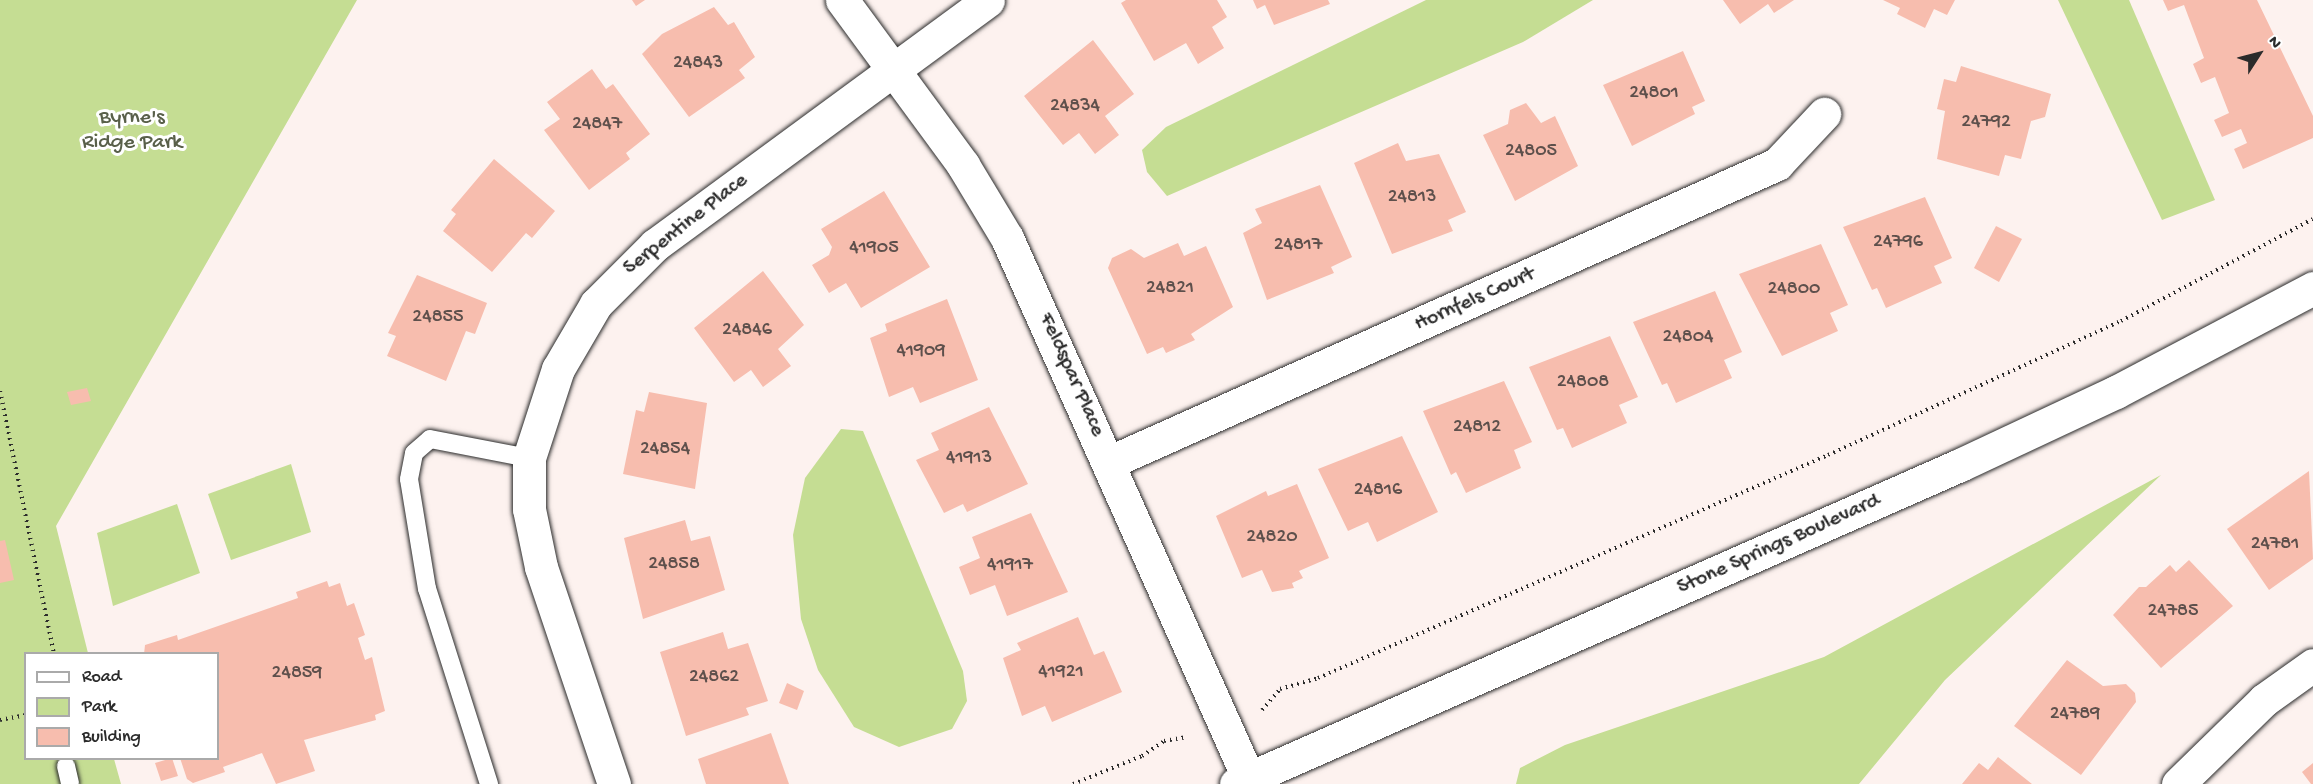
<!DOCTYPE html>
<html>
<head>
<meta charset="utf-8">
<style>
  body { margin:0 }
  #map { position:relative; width:2313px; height:784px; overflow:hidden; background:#fdf2ef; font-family:"Gochi Hand",sans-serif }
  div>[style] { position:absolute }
  .green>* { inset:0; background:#c5dd93 }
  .building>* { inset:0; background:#f7bdae }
  .path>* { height:4px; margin-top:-2px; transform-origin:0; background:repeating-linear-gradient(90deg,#2b2b2b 0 1.5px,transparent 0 6px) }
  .roads { filter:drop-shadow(0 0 2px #2b2b2b) drop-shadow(0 0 2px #2b2b2b) }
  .lane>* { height:18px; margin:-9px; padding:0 9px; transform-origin:9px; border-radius:9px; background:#fff }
  .street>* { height:33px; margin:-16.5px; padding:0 16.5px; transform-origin:16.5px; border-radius:16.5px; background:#fff }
  .secondary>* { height:33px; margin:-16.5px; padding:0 16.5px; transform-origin:16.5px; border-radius:16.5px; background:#fff }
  span { translate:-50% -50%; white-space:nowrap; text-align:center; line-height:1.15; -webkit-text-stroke:6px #fff; paint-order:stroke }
  .number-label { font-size:20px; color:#5e504c }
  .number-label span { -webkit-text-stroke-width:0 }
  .park-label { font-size:22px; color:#59604a }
  .street-label { font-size:22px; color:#2b2b2b }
  .legend { position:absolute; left:24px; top:652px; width:195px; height:108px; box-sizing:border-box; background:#fff; border:2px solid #aaa; margin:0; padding:8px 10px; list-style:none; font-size:18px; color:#2b2b2b }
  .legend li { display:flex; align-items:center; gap:12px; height:30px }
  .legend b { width:30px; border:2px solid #aaa }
  .north { position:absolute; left:2229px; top:24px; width:60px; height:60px; -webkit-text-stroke:4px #fff; paint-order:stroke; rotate:54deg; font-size:16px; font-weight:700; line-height:24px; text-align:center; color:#2b2b2b }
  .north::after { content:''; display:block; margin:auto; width:21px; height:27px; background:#2b2b2b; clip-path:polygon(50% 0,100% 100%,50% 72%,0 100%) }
</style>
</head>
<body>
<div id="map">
  <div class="green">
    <div style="clip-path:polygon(0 0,357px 0,56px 526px,88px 653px,26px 654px,26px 758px,114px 759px,121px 784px,0 784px)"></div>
    <div style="clip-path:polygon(1426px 0,1593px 0,1523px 42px,1167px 196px,1147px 172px,1142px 150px,1166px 127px)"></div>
    <div style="clip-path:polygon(2058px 0,2129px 0,2215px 200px,2162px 220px)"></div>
    <div style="clip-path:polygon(841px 429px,863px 431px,963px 671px,967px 701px,952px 729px,899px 747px,854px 727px,818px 670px,801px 619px,793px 535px,805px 478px)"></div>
    <div style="clip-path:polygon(291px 464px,311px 532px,231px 560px,208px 494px)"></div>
    <div style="clip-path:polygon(2161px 475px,1945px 680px,1859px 784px,1516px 784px,1520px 768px,1565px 745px,1824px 657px)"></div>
    <div style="clip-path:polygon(177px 504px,200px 573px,113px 606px,97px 533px)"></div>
  </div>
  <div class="building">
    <div style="clip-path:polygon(632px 0,645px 0,636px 6px)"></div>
    <div style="clip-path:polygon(1126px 0,1217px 0,1227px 17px,1212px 27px,1224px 48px,1198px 64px,1186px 43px,1154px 61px,1121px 3px)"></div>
    <div style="clip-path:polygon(1253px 0,1328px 0,1330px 4px,1274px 25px,1265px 5px,1257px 9px)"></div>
    <div style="clip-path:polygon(1723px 0,1794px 0,1774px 13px,1768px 4px,1740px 24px)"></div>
    <div style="clip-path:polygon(1883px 0,1955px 0,1947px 15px,1934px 9px,1925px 28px,1897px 14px,1900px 8px)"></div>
    <div style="clip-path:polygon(2163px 0,2257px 0,2313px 116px,2313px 138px,2243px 169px,2234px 149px,2247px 143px,2241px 129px,2222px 137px,2214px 120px,2229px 113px,2215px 77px,2201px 83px,2193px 64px,2204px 58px,2184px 5px,2168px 11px)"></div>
    <div style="clip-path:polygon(714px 7px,728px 25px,734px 22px,755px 57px,739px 70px,745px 78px,689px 117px,642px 54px,662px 34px)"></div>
    <div style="clip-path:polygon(1093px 40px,1134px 94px,1105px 116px,1119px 135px,1095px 154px,1079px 133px,1063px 145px,1024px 96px)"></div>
    <div style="clip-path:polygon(1683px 51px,1705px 101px,1692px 107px,1695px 114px,1632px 146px,1603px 85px)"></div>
    <div style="clip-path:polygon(1961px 66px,2051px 94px,2045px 117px,2031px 121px,2021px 159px,2005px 155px,1999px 176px,1937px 159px,1945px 111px,1937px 109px,1944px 79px,1956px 82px)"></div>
    <div style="clip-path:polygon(592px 69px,606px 89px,613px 84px,650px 134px,626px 153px,630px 159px,589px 190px,544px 130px,560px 119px,547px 102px)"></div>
    <div style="clip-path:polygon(1526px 103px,1541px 123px,1555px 116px,1578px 166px,1515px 201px,1483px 135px,1508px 124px,1510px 110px)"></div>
    <div style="clip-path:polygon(1398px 143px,1406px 161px,1439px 154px,1466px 212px,1448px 220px,1453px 231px,1392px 254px,1354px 163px)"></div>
    <div style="clip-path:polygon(494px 159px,555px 211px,532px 238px,526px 233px,492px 272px,443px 231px,456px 214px,451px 210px)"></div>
    <div style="clip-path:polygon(1320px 185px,1352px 257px,1331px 267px,1334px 273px,1267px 300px,1243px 233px,1262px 223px,1255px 209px)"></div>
    <div style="clip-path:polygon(884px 191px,930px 267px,861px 308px,846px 283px,829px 293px,812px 265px,829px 255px,832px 247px,821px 229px)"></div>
    <div style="clip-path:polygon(1925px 197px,1952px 258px,1934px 266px,1942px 283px,1886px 308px,1877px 288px,1872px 290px,1843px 227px)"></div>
    <div style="clip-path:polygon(1996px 226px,2022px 239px,1999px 282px,1974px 268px)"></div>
    <div style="clip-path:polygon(1178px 243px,1184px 256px,1206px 246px,1233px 307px,1191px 334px,1195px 340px,1166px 353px,1163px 347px,1147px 354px,1108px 268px,1112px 258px,1131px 249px,1144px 258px)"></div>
    <div style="clip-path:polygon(1821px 244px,1848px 305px,1830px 313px,1838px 331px,1782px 356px,1739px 274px)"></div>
    <div style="clip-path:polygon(763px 271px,804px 325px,778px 349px,791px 366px,763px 387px,751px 370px,734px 382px,694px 328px)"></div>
    <div style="clip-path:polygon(417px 275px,487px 303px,475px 334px,466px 331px,446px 381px,387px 356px,396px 336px,388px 333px)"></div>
    <div style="clip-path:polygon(1715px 291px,1742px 352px,1724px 360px,1732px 378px,1676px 403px,1667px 383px,1662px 385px,1633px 322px)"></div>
    <div style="clip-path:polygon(947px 299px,978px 380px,920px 403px,913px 387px,889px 397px,870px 338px,887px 331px,885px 324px)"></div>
    <div style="clip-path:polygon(1610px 336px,1638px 397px,1619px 405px,1627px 423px,1572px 448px,1563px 428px,1557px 430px,1529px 367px)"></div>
    <div style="clip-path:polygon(1504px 381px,1532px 442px,1514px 450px,1521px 468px,1466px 493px,1456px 472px,1451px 475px,1423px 411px)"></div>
    <div style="clip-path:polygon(87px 388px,91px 401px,71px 405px,67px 392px)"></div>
    <div style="clip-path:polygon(649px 392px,707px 403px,695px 489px,623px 474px,636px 410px,644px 412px)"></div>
    <div style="clip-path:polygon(989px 407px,1028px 484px,967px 512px,963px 504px,944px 513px,916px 460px,939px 450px,931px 433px)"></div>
    <div style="clip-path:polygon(1402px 436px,1438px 512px,1377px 542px,1368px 522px,1348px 531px,1318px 469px)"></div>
    <div style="clip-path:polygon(2309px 471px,2313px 559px,2269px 590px,2227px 529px)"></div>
    <div style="clip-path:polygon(1297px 484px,1329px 558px,1299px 571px,1303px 578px,1292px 583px,1294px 588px,1272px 592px,1262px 570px,1242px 578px,1216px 516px,1266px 491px,1268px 496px)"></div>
    <div style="clip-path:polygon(1031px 513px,1068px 592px,1007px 616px,995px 585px,970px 595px,959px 567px,980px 558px,972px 537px)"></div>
    <div style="clip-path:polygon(685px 520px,691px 541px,710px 536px,725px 590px,643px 619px,624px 538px)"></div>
    <div style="clip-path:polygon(5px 540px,14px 580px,0 583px,0 541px)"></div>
    <div style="clip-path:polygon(2189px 560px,2233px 606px,2161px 668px,2113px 615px,2139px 587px,2146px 587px,2170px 565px,2176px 572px)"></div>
    <div style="clip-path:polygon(327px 581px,329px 587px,340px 583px,347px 606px,354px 603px,365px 635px,358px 638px,365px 660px,372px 657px,385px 711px,375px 715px,376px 720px,304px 740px,315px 771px,276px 784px,262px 753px,223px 767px,225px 772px,193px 783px,187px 779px,180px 758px,218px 758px,218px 654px,144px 654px,145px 645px,177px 635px,178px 640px,298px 598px,296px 592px)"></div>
    <div style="clip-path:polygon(1078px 617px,1094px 655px,1104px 651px,1122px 692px,1052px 722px,1045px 706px,1022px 716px,1003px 658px,1021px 650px,1017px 643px)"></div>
    <div style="clip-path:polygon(723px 632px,728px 649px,748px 643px,768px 701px,746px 708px,749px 715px,686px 736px,660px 652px)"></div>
    <div style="clip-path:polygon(2067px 660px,2103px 686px,2126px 684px,2135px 693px,2136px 702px,2081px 775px,2014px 726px)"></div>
    <div style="clip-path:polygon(787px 683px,804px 691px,797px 710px,779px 703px)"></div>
    <div style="clip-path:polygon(771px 733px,789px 784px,706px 784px,698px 759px)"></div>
    <div style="clip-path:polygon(1998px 757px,2032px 784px,1962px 784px,1979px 763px,1988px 770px)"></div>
    <div style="clip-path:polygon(172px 758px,178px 776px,161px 781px,155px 763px)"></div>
    <div style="clip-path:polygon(2313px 763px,2313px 784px,2311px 784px,2302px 772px)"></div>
  </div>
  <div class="path">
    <div style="left:0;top:391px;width:268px;rotate:78.4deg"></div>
    <div style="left:1262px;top:710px;width:28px;rotate:-49deg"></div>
    <div style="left:1280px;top:689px;width:40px;rotate:-16deg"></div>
    <div style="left:1318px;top:678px;width:557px;rotate:-23.62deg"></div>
    <div style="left:1828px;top:455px;width:322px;rotate:-24.6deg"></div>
    <div style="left:2121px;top:321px;width:217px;rotate:-28deg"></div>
    <div style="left:0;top:720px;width:26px;rotate:-11deg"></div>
    <div style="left:1073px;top:784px;width:74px;rotate:-22.1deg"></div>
    <div style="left:1142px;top:756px;width:27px;rotate:-34deg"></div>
    <div style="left:1164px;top:741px;width:23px;rotate:-10deg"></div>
  </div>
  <div class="roads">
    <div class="lane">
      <div style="left:66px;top:766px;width:18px;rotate:77deg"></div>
      <div style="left:489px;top:784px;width:205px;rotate:-107.6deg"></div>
      <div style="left:427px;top:589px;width:111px;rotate:-99.3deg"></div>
      <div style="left:409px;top:479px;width:26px;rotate:-79deg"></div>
      <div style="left:414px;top:453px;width:21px;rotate:-41deg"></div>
      <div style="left:430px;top:439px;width:101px;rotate:10.9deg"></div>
    </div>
    <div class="street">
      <div style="left:842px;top:0;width:205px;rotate:53.7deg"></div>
      <div style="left:963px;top:165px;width:85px;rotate:58.9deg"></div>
      <div style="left:1007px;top:238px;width:598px;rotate:65.92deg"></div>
      <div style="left:1110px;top:462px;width:731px;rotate:-24.07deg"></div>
      <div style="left:1777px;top:164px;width:69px;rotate:-46.8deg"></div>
      <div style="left:614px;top:784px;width:229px;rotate:-108.6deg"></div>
      <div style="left:541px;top:567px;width:59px;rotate:-101.7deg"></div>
      <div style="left:529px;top:509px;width:51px;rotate:-90deg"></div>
      <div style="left:529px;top:458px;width:94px;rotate:-72deg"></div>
      <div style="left:558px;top:369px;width:75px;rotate:-59.7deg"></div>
      <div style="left:596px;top:304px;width:83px;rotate:-45deg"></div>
      <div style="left:655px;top:245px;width:413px;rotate:-36.3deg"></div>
      <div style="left:2178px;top:784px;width:120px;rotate:-44.3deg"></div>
      <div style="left:2264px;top:700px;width:60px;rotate:-35.5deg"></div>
    </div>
    <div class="secondary">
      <div style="left:1236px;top:784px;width:791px;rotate:-23.78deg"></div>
      <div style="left:1960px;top:465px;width:172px;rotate:-25.1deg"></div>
      <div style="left:2116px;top:392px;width:223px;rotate:-27.8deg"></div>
    </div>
  </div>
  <div class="number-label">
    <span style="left:698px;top:63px">24843</span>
    <span style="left:1654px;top:93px">24801</span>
    <span style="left:1075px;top:106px">24834</span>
    <span style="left:1986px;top:122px">24792</span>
    <span style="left:597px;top:124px">24847</span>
    <span style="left:1531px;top:151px">24805</span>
    <span style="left:1412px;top:197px">24813</span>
    <span style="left:1898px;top:242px">24796</span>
    <span style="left:1298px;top:245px">24817</span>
    <span style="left:874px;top:248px">41905</span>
    <span style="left:1170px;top:288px">24821</span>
    <span style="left:1794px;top:289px">24800</span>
    <span style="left:438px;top:317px">24855</span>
    <span style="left:747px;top:330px">24846</span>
    <span style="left:1688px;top:337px">24804</span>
    <span style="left:921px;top:351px">41909</span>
    <span style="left:1583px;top:382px">24808</span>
    <span style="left:1477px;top:427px">24812</span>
    <span style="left:665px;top:449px">24854</span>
    <span style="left:969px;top:458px">41913</span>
    <span style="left:1378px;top:490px">24816</span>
    <span style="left:1272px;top:537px">24820</span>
    <span style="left:2275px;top:544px">24781</span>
    <span style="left:674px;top:564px">24858</span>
    <span style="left:1010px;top:565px">41917</span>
    <span style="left:2173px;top:611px">24785</span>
    <span style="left:1061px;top:672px">41921</span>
    <span style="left:297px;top:673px">24859</span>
    <span style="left:714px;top:677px">24862</span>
    <span style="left:2075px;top:714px">24789</span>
  </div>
  <div class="park-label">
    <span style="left:132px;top:131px">Byrne's<br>Ridge Park</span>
  </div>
  <div class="street-label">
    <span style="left:686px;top:225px;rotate:-38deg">Serpentine Place</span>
    <span style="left:1475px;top:300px;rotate:-24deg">Hornfels Court</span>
    <span style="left:1071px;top:375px;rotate:66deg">Feldspar Place</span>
    <span style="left:1779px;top:545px;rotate:-24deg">Stone Springs Boulevard</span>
  </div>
  <ul class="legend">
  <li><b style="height:8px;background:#fff"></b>Road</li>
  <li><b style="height:16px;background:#c5dd93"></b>Park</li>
  <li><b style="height:16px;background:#f7bdae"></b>Building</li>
  </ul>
  <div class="north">N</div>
</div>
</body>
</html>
